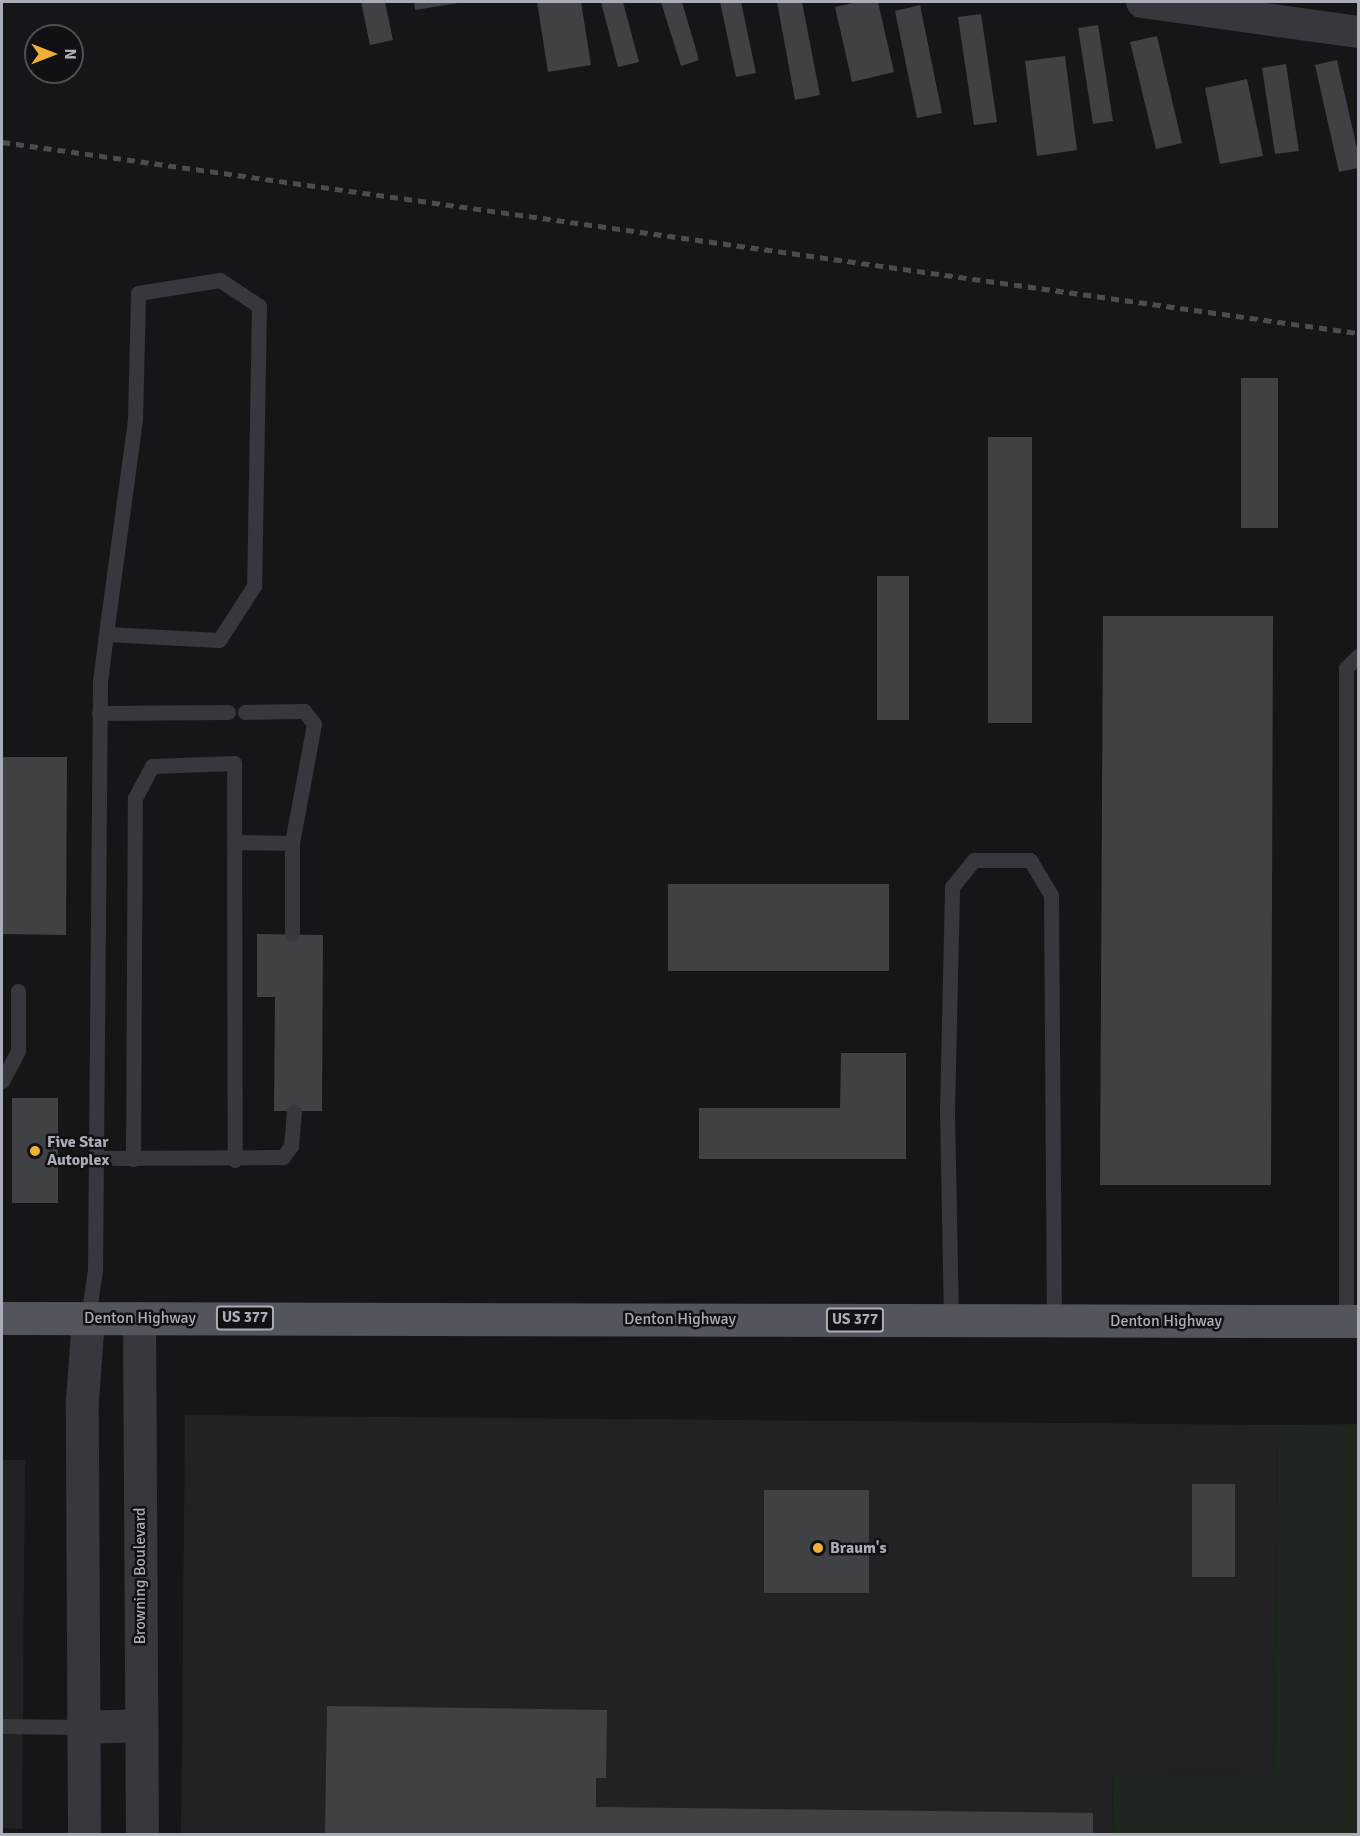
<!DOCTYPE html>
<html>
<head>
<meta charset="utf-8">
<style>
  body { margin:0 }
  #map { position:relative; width:1360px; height:1836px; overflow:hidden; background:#161618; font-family:Signika,sans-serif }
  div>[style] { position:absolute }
  .built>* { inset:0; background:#222225 }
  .green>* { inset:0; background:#1e261f }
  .building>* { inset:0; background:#404145 }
  .service>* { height:15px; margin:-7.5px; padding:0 7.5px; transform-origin:7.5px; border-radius:7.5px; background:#37383d }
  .minor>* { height:32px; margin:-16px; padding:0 16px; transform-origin:16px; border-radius:16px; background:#37383d }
  .tertiary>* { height:33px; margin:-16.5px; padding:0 16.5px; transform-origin:16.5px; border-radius:16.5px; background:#37383d }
  .primary>* { height:33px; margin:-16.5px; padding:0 16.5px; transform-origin:16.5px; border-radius:16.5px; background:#53555c }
  .rail>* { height:4.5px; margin-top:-2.25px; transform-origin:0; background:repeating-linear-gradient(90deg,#4a4c52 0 8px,transparent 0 14px) }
  .dots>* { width:16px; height:16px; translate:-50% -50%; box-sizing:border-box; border:3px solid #111113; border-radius:50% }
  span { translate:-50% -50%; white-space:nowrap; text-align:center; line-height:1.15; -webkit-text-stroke:5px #111113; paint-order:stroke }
  .shield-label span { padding:2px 4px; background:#111113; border:2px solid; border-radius:4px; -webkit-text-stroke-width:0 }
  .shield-label { font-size:15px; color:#a8adb8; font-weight:700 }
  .poi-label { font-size:16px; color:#a8adb8; font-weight:700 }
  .left { translate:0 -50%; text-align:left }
  .street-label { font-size:16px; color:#a8adb8 }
  .frame { position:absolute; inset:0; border:3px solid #a8adb8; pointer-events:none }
  .north { position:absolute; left:24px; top:24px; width:60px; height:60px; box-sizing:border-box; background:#111113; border:2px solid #4d4f55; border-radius:50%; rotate:90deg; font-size:16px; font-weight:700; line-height:24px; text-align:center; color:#a8adb8 }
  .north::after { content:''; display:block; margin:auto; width:21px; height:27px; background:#f2b134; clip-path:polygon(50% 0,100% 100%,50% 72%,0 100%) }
</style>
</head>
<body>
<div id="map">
  <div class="built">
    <div style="clip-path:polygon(185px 1415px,1278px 1425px,1275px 1775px,1113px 1774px,1112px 1834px,181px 1834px)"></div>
    <div style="clip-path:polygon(2px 1460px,25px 1460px,22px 1829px,2px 1828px)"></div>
  </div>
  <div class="green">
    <div style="clip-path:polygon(1358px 1424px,1358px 1834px,1112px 1834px,1113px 1774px,1275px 1775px,1278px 1425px)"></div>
  </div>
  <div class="building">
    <div style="clip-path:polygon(361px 2px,385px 2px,393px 40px,370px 45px)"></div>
    <div style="clip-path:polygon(414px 2px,458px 2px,458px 3px,415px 10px)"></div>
    <div style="clip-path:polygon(537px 2px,581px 2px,591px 65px,548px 72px)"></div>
    <div style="clip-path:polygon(601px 2px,623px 2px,639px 62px,618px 67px)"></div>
    <div style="clip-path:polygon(661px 2px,682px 2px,699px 60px,681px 66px)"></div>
    <div style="clip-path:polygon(720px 2px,741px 2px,756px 73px,736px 77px)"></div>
    <div style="clip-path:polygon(777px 2px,802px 2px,820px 95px,795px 100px)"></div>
    <div style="clip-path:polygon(858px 2px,878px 2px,894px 72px,852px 82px,835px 7px)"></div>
    <div style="clip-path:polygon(920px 5px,942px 113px,917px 118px,895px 11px)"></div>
    <div style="clip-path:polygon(981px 14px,997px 122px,974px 125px,958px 17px)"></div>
    <div style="clip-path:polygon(1098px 25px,1113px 121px,1093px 124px,1078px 28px)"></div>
    <div style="clip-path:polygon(1157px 36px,1182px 143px,1156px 149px,1130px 42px)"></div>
    <div style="clip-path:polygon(1065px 56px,1077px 150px,1037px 156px,1025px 61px)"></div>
    <div style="clip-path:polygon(1337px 60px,1358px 153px,1358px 168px,1339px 172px,1315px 65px)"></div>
    <div style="clip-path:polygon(1286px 64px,1299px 151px,1275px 154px,1262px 68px)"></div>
    <div style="clip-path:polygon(1247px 79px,1263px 156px,1220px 164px,1205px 88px)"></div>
    <div style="clip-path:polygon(1241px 378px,1278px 378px,1278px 528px,1241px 528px)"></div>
    <div style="clip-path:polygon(988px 437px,1032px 437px,1032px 723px,988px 723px)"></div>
    <div style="clip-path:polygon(877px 576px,909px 576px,909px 720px,877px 720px)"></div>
    <div style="clip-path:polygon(1103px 616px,1273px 616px,1271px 1185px,1100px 1185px)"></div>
    <div style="clip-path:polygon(2px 757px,67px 757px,66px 935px,2px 934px)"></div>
    <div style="clip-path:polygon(668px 884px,889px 884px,889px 971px,668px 971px)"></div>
    <div style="clip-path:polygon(257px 934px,323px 935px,322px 1111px,274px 1111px,275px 997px,257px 997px)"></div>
    <div style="clip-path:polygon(841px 1053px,906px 1053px,906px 1159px,699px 1159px,699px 1108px,840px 1108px)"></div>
    <div style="clip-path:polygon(12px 1098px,58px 1098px,58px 1203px,12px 1203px)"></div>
    <div style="clip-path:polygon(1192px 1484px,1235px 1484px,1235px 1577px,1192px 1577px)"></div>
    <div style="clip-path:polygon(764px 1490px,869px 1490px,869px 1593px,764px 1593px)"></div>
    <div style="clip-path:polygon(327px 1706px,607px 1710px,606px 1778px,596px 1778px,596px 1807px,1093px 1813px,1093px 1834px,325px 1834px)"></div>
  </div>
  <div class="service">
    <div style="left:245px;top:712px;width:59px;rotate:-1deg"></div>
    <div style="left:304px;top:711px;width:16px;rotate:52deg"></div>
    <div style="left:314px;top:724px;width:121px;rotate:100.5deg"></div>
    <div style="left:292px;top:843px;width:91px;rotate:90deg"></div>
    <div style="left:99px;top:713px;width:129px;rotate:-0.4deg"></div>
    <div style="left:234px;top:842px;width:58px;rotate:1deg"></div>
    <div style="left:2px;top:1081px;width:34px;rotate:-62deg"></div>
    <div style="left:18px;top:1051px;width:60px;rotate:-90deg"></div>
    <div style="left:96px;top:1158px;width:187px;rotate:-0.3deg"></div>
    <div style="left:283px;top:1157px;width:14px;rotate:-54deg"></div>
    <div style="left:291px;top:1146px;width:35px;rotate:-85deg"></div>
    <div style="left:133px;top:1159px;width:361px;rotate:-89.7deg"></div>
    <div style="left:135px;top:798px;width:36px;rotate:-62deg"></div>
    <div style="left:152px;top:766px;width:82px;rotate:-2.1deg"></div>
    <div style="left:234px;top:763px;width:397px;rotate:89.9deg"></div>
    <div style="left:88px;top:1318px;width:49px;rotate:-81.7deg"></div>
    <div style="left:95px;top:1270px;width:588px;rotate:-89.51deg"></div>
    <div style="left:100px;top:682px;width:48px;rotate:-82.9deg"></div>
    <div style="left:106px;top:634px;width:217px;rotate:-82.3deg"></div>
    <div style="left:135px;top:419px;width:126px;rotate:-88.6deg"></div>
    <div style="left:138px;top:293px;width:83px;rotate:-9deg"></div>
    <div style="left:220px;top:280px;width:47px;rotate:33.7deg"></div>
    <div style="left:259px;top:306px;width:280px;rotate:91deg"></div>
    <div style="left:254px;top:586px;width:64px;rotate:122.9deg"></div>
    <div style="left:219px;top:640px;width:113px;rotate:-177deg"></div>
    <div style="left:951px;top:1320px;width:209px;rotate:-91.1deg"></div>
    <div style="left:947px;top:1111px;width:224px;rotate:-88.7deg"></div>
    <div style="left:952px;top:887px;width:35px;rotate:-51deg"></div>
    <div style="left:974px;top:860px;width:56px"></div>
    <div style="left:1030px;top:860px;width:41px;rotate:59deg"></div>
    <div style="left:1051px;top:895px;width:426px;rotate:89.6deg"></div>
    <div style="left:1346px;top:1321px;width:653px;rotate:-90deg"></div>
    <div style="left:1346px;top:668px;width:17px;rotate:-45deg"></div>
    <div style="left:2px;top:1726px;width:82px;rotate:0.7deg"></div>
  </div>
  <div class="minor">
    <div style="left:1142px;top:2px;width:218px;rotate:7.9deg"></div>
  </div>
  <div class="tertiary">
    <div style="left:139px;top:1318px;width:516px;rotate:89.67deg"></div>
    <div style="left:84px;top:1727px;width:57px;rotate:-2deg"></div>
    <div style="left:84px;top:1834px;width:434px;rotate:-90.3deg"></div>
    <div style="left:82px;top:1400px;width:82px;rotate:-85.8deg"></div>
  </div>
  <div class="primary">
    <div style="left:2px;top:1318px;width:1356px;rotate:0.13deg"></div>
  </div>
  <div class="rail">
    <div style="left:2px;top:142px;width:1369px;rotate:8.02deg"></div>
  </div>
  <div class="dots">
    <div style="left:35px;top:1151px;background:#f2b134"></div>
    <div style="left:818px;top:1548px;background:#f2b134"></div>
  </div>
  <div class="shield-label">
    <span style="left:245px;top:1318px">US 377</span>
    <span style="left:855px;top:1320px">US 377</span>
  </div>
  <div class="poi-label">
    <span class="left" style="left:47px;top:1151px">Five Star<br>Autoplex</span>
    <span class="left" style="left:830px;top:1548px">Braum's</span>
  </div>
  <div class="street-label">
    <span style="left:140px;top:1318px">Denton Highway</span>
    <span style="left:680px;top:1319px">Denton Highway</span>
    <span style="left:1166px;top:1321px">Denton Highway</span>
    <span style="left:140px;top:1576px;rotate:-90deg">Browning Boulevard</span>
  </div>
  <div class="frame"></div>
  <div class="north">N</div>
</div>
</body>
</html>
